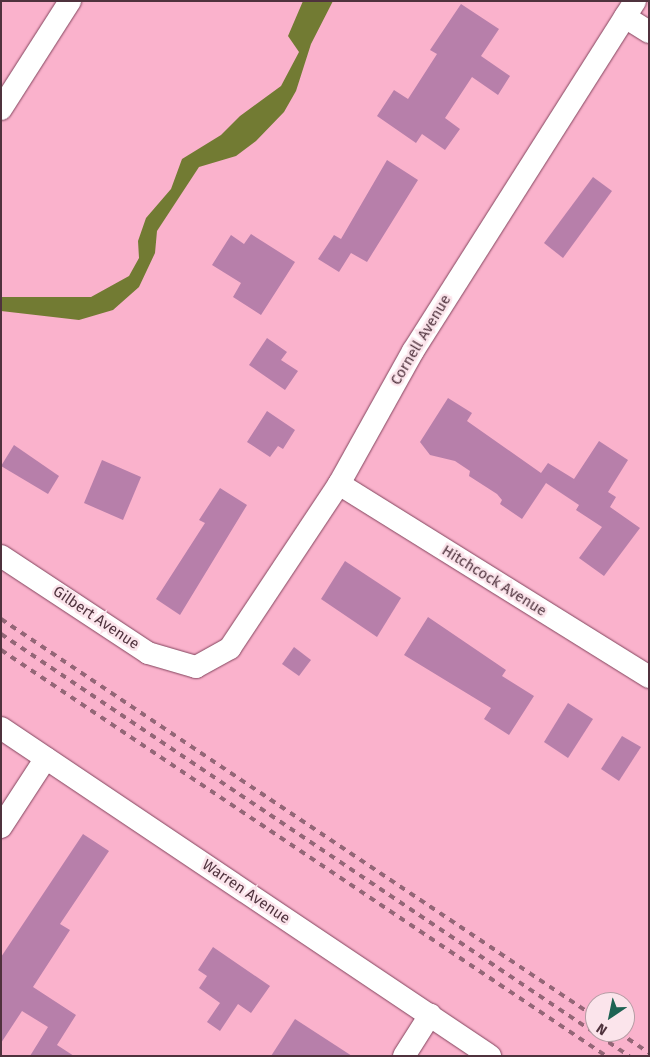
<!DOCTYPE html>
<html>
<head>
<meta charset="utf-8">
<style>
  body { margin:0 }
  #map { position:relative; width:650px; height:1057px; overflow:hidden; background:#fab2cc; font-family:"Fira Sans",sans-serif }
  div>[style] { position:absolute }
  .water>* { inset:0; background:#727b33 }
  .building>* { inset:0; background:#b77faa }
  .roads { filter:drop-shadow(0 0 1px #82445d) drop-shadow(0 0 1px #82445d) }
  .street>* { height:22px; margin:-11px; padding:0 11px; transform-origin:11px; border-radius:11px; background:#fff }
  .rail>* { height:4px; margin-top:-2px; transform-origin:0; background:repeating-linear-gradient(90deg,#946677 0 6px,transparent 0 12px) }
  span { translate:-50% -50%; white-space:nowrap; text-align:center; line-height:1.15; -webkit-text-stroke:5px #fbe4eb; paint-order:stroke }
  .street-label { font-size:15px; color:#4f323d }
  .frame { position:absolute; inset:0; border:2px solid #4f323d; pointer-events:none }
  .north { position:absolute; left:585px; top:992px; width:50px; height:50px; box-sizing:border-box; background:#fbe4eb; border:1px solid #b69da5; border-radius:50%; rotate:214deg; font-size:14px; font-weight:700; line-height:20px; text-align:center; color:#4f323d }
  .north::after { content:''; display:block; margin:auto; width:18px; height:22px; background:#1e6253; clip-path:polygon(50% 0,100% 100%,50% 72%,0 100%) }
</style>
</head>
<body>
<div id="map">
  <div class="water">
    <div style="clip-path:polygon(303px 1px,333px 1px,311px 44px,296px 91px,284px 112px,256px 141px,236px 156px,199px 167px,157px 231px,155px 253px,139px 287px,113px 310px,79px 320px,1px 311px,1px 297px,91px 297px,129px 276px,139px 258px,138px 241px,146px 218px,171px 189px,182px 159px,221px 135px,240px 116px,281px 86px,299px 52px,288px 36px)"></div>
  </div>
  <div class="building">
    <div style="clip-path:polygon(461px 4px,499px 29px,481px 56px,510px 76px,498px 95px,472px 77px,445px 118px,460px 129px,445px 150px,422px 134px,416px 143px,377px 116px,394px 90px,408px 99px,437px 54px,430px 50px)"></div>
    <div style="clip-path:polygon(387px 160px,418px 180px,367px 262px,351px 253px,339px 272px,318px 259px,334px 235px,341px 239px)"></div>
    <div style="clip-path:polygon(593px 177px,612px 191px,563px 258px,544px 243px)"></div>
    <div style="clip-path:polygon(251px 234px,295px 262px,261px 315px,233px 297px,241px 283px,212px 265px,231px 235px,244px 244px)"></div>
    <div style="clip-path:polygon(267px 338px,287px 352px,281px 360px,298px 371px,285px 390px,249px 365px)"></div>
    <div style="clip-path:polygon(448px 398px,472px 413px,467px 421px,541px 473px,548px 463px,574px 479px,599px 441px,628px 460px,608px 492px,616px 497px,610px 507px,640px 528px,604px 576px,579px 558px,602px 527px,576px 510px,579px 505px,546px 483px,522px 519px,500px 504px,502px 500px,497px 494px,469px 476px,470px 471px,455px 461px,430px 455px,420px 442px)"></div>
    <div style="clip-path:polygon(267px 411px,295px 430px,283px 449px,278px 446px,270px 457px,247px 442px)"></div>
    <div style="clip-path:polygon(14px 445px,59px 476px,48px 494px,1px 466px)"></div>
    <div style="clip-path:polygon(102px 460px,141px 477px,123px 520px,84px 503px)"></div>
    <div style="clip-path:polygon(220px 488px,247px 505px,180px 615px,156px 599px,205px 523px,199px 520px)"></div>
    <div style="clip-path:polygon(345px 561px,401px 598px,377px 637px,321px 599px)"></div>
    <div style="clip-path:polygon(428px 617px,506px 670px,502px 676px,534px 696px,509px 735px,484px 719px,491px 708px,404px 655px)"></div>
    <div style="clip-path:polygon(294px 647px,311px 660px,299px 676px,282px 664px)"></div>
    <div style="clip-path:polygon(568px 703px,593px 719px,568px 758px,544px 742px)"></div>
    <div style="clip-path:polygon(622px 736px,641px 747px,619px 781px,601px 769px)"></div>
    <div style="clip-path:polygon(83px 834px,109px 851px,60px 924px,70px 930px,33px 987px,76px 1015px,57px 1045px,74px 1056px,30px 1056px,48px 1027px,22px 1011px,1px 1043px,1px 957px)"></div>
    <div style="clip-path:polygon(213px 947px,270px 986px,251px 1013px,238px 1004px,220px 1031px,207px 1022px,220px 1003px,199px 988px,207px 976px,198px 970px)"></div>
    <div style="clip-path:polygon(295px 1019px,352px 1056px,271px 1056px)"></div>
  </div>
  <div class="roads">
    <div class="street">
      <div style="left:625px;top:17px;width:28px;rotate:32deg"></div>
      <div style="left:1px;top:109px;width:128px;rotate:-57.4deg"></div>
      <div style="left:339px;top:484px;width:365px;rotate:31.9deg"></div>
      <div style="left:1px;top:556px;width:176px;rotate:33.4deg"></div>
      <div style="left:148px;top:653px;width:50px;rotate:16.3deg"></div>
      <div style="left:196px;top:667px;width:39px;rotate:-29deg"></div>
      <div style="left:230px;top:648px;width:197px;rotate:-56.4deg"></div>
      <div style="left:339px;top:484px;width:152px;rotate:-60.9deg"></div>
      <div style="left:413px;top:351px;width:414px;rotate:-57.6deg"></div>
      <div style="left:1px;top:728px;width:589px;rotate:33.85deg"></div>
      <div style="left:1px;top:827px;width:82px;rotate:-56.9deg"></div>
      <div style="left:404px;top:1056px;width:49px;rotate:-57.6deg"></div>
    </div>
  </div>
  <div class="rail">
    <div style="left:1px;top:619px;width:715px;rotate:33.82deg"></div>
    <div style="left:1px;top:634px;width:757px;rotate:33.9deg"></div>
    <div style="left:1px;top:650px;width:729px;rotate:33.86deg"></div>
    <div style="left:618px;top:1032px;width:37px;rotate:34deg"></div>
  </div>
  <div class="street-label">
    <span style="left:421px;top:340px;rotate:-59deg">Cornell Avenue</span>
    <span style="left:494px;top:581px;rotate:32deg">Hitchcock Avenue</span>
    <span style="left:96px;top:618px;rotate:34deg">Gilbert Avenue</span>
    <span style="left:246px;top:892px;rotate:34deg">Warren Avenue</span>
  </div>
  <div class="frame"></div>
  <div class="north">N</div>
</div>
</body>
</html>
